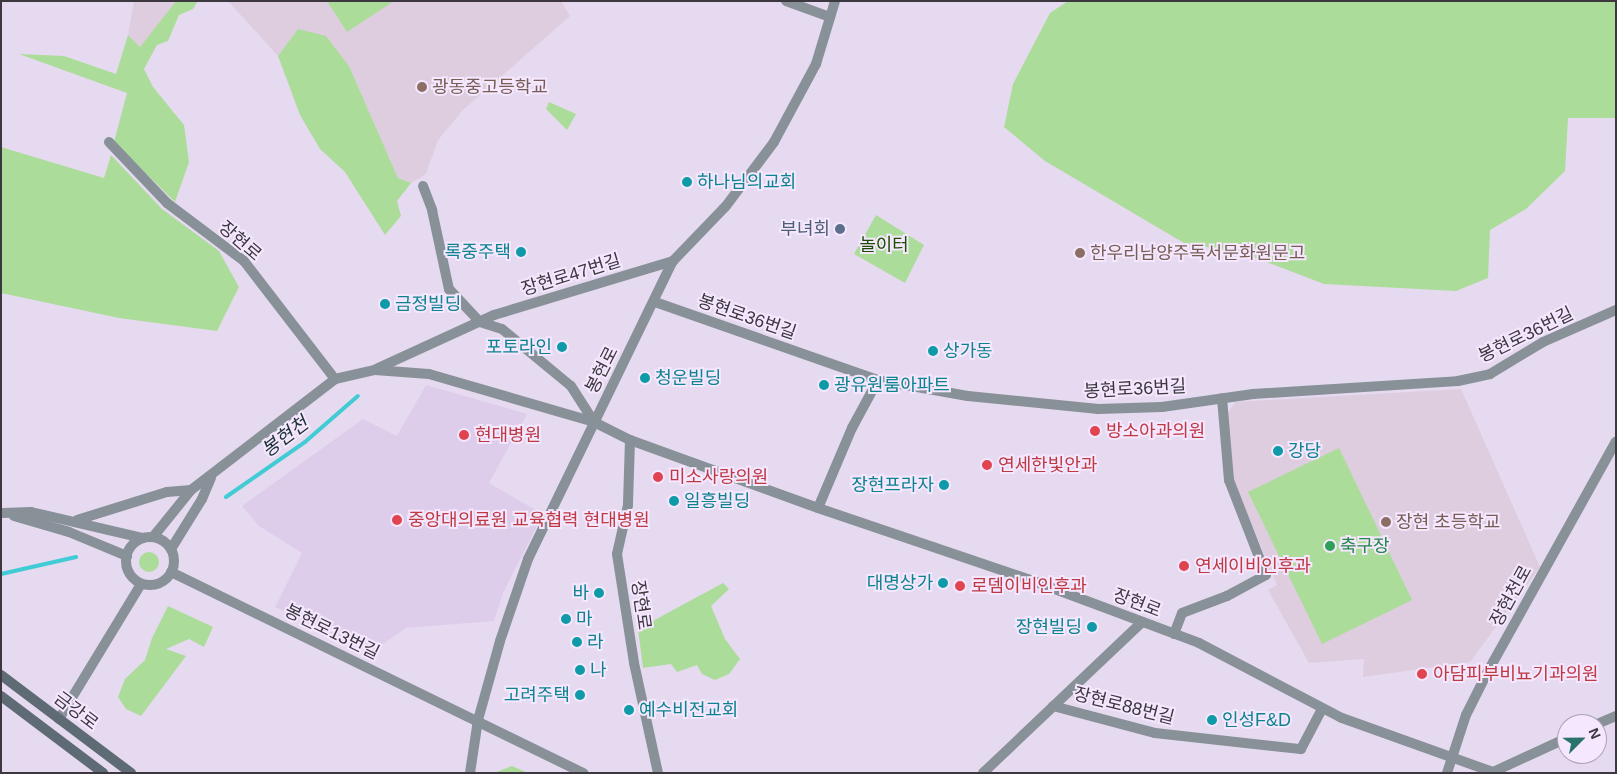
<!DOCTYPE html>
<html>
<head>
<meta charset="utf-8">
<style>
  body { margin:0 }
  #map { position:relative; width:1617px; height:774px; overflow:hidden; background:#e6daf0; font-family:Helvetica,"Noto Sans KR",sans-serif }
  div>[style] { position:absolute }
  .built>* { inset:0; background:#ddcdea }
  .education>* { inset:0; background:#ddcddf }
  .green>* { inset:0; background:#acdc99 }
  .round { border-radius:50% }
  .stream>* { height:4px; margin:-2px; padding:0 2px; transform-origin:2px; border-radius:2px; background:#40cbd5 }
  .minor>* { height:10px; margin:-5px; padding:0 5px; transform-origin:5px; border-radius:5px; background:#889198 }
  .minor>.ring { margin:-5px; padding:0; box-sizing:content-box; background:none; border:10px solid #889198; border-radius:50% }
  .secondary>* { height:10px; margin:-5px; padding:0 5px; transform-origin:5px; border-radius:5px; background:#5e6b75 }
  .dots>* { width:14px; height:14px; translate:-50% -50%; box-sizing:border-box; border:2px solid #f4e7fe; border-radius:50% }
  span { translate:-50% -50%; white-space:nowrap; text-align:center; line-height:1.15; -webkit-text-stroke:4px #f4e7fe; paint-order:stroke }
  .education-label { font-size:18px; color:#785e54 }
  .left { translate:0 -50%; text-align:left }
  .culture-label { font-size:18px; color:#0d838f }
  .right { translate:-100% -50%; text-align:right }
  .service-label { font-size:18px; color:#4e5e75 }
  .street-label { font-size:18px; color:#3d3840 }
  .park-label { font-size:18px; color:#1d4e00 }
  .health-label { font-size:18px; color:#be3a42 }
  .leisure-label { font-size:18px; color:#27864d }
  .water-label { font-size:19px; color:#1b3234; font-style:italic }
  .frame { position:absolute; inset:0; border:2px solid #3d3840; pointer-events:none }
  .north { position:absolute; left:1557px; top:714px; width:50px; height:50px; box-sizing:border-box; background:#f4e7fe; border:1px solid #aba1b2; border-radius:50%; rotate:67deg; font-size:14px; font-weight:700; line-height:20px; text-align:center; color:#3d3840 }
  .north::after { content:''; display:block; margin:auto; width:18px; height:22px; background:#2a736d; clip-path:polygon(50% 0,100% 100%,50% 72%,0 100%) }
</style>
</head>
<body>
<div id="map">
  <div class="built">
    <div style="clip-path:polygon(426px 385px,527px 414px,489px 483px,543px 514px,503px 593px,494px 621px,406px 628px,370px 653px,275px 607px,302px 553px,259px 526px,242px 506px,363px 419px,397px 436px)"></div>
  </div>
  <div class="education">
    <div style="clip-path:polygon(134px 1px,176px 1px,140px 47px,128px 35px)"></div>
    <div style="clip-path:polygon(228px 1px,561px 1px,570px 16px,463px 110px,438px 140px,426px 174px,411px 183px,398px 178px,349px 66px,298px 29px,278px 56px)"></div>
    <div style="clip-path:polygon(1461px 389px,1540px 567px,1470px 662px,1363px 677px,1364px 659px,1309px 663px,1268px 590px,1277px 585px,1232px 477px,1226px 416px,1235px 402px)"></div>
  </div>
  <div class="green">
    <div style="clip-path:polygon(176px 1px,198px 1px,193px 9px,179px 15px,168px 41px,157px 45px,144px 69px,153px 87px,184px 125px,189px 162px,175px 202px,114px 142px,127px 93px,19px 54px,64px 56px,116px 74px,128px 35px,140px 47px)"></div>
    <div style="clip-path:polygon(327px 1px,394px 1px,347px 32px)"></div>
    <div style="clip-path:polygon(1068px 1px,1616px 1px,1616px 118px,1568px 118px,1565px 171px,1526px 209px,1490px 230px,1488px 278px,1456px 291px,1324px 284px,1246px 254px,1184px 243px,1045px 161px,1004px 127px,1013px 84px,1050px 13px)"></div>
    <div style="clip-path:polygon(298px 29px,326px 36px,349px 66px,398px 178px,411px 183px,397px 201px,401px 216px,385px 235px,345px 172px,320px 149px,300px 115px,278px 56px)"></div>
    <div style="clip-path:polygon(549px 102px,576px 114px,567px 130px,546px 109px)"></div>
    <div style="clip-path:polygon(1px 147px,104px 178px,111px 155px,162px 209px,219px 251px,239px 287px,217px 331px,119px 318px,1px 293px)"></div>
    <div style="clip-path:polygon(876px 215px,924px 245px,905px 283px,854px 254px)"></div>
    <div style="clip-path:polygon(1339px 448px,1412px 600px,1322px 644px,1248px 492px)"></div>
    <div class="round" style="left:139px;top:552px;width:20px;height:20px"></div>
    <div style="clip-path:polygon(723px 583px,729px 589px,711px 606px,725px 639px,740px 659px,729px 674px,715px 680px,702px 674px,697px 665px,677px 672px,671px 664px,643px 668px,638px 629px)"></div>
    <div style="clip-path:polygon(168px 606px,213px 627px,204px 647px,189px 639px,166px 649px,186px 656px,141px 716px,126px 709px,118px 697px,125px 679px,145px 660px,152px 638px)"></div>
    <div style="clip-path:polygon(512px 766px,528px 773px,494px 773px)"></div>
  </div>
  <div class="stream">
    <div style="left:226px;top:497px;width:96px;rotate:-34.8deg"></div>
    <div style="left:305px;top:442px;width:70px;rotate:-41deg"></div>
    <div style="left:1px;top:574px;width:77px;rotate:-12.8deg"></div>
  </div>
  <div class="minor">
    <div style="left:786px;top:1px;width:47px;rotate:20deg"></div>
    <div style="left:109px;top:142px;width:84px;rotate:46.4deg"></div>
    <div style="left:167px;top:203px;width:96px;rotate:37deg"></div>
    <div style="left:244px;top:261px;width:149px;rotate:52.4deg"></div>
    <div style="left:423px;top:186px;width:26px;rotate:69deg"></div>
    <div style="left:432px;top:210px;width:81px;rotate:77.9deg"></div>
    <div style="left:449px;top:289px;width:45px;rotate:46.8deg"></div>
    <div style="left:480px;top:322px;width:23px;rotate:18deg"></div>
    <div style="left:502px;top:329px;width:89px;rotate:39.6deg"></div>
    <div style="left:571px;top:386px;width:43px;rotate:57.4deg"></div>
    <div style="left:655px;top:302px;width:236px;rotate:19.3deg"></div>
    <div style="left:878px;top:380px;width:91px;rotate:10.1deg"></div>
    <div style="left:968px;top:396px;width:131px;rotate:5.7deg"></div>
    <div style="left:1098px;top:409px;width:64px;rotate:-1.8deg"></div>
    <div style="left:1162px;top:407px;width:92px;rotate:-8.1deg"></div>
    <div style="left:1253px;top:394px;width:205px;rotate:-3.6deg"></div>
    <div style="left:1458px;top:381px;width:33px;rotate:-12deg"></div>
    <div style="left:1490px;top:374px;width:62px;rotate:-31.1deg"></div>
    <div style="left:1543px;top:342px;width:80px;rotate:-23.7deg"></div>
    <div style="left:376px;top:369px;width:130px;rotate:-24.6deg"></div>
    <div style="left:494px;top:315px;width:187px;rotate:-16.8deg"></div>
    <div style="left:630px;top:440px;width:65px;rotate:91.8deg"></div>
    <div style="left:628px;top:505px;width:50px;rotate:102.7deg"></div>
    <div style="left:617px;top:554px;width:110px;rotate:81.1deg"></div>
    <div style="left:634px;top:663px;width:113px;rotate:77.7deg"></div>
    <div style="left:818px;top:508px;width:87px;rotate:-67deg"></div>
    <div style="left:852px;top:428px;width:55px;rotate:-61.6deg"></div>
    <div style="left:3px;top:513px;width:28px;rotate:-2deg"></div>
    <div style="left:31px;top:512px;width:115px;rotate:13.1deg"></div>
    <div style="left:14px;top:516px;width:57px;rotate:16.2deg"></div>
    <div style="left:69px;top:532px;width:63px;rotate:22.5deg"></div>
    <div style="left:77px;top:520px;width:94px;rotate:-17.3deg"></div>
    <div style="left:167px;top:492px;width:24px;rotate:-5deg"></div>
    <div style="left:153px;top:537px;width:60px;rotate:-51deg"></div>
    <div style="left:191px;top:490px;width:182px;rotate:-37.6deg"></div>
    <div style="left:335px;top:379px;width:41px;rotate:-12.7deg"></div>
    <div style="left:375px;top:370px;width:54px;rotate:4.2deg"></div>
    <div style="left:429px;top:374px;width:172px;rotate:16.2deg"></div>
    <div style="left:594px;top:422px;width:40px;rotate:26.6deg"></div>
    <div style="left:630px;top:440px;width:200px;rotate:19.9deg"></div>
    <div style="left:818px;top:508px;width:230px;rotate:18.7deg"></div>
    <div style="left:1036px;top:582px;width:174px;rotate:20.5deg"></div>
    <div style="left:1199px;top:643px;width:161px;rotate:27.7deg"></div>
    <div style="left:1342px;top:718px;width:164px;rotate:19.7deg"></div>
    <div class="ring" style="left:126px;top:537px;width:38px;height:38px"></div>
    <div style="left:171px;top:549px;width:59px;rotate:-58.2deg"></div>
    <div style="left:202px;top:499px;width:23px;rotate:-67deg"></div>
    <div style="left:171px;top:572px;width:459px;rotate:26deg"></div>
    <div style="left:1174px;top:634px;width:22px;rotate:-69deg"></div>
    <div style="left:1182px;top:613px;width:48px;rotate:-20.7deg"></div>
    <div style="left:1227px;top:596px;width:44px;rotate:-28.3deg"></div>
    <div style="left:1266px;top:575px;width:102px;rotate:-111.3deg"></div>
    <div style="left:1229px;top:480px;width:82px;rotate:-94.9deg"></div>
    <div style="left:1053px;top:706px;width:106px;rotate:14.8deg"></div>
    <div style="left:1155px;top:733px;width:147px;rotate:6.3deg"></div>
    <div style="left:1301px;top:749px;width:45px;rotate:-62.3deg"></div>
    <div style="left:59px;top:719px;width:158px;rotate:-58.7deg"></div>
    <div style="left:1597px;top:724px;width:21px;rotate:-23deg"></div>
    <div style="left:1493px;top:772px;width:81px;rotate:-24.7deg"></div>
    <div style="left:470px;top:773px;width:54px;rotate:-81.4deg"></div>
    <div style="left:478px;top:720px;width:82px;rotate:-74.4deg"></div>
    <div style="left:500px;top:641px;width:87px;rotate:-71.1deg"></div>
    <div style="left:528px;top:559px;width:331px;rotate:-64.1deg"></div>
    <div style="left:673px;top:261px;width:76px;rotate:-46.1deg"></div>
    <div style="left:726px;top:206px;width:80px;rotate:-53.1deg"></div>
    <div style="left:774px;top:142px;width:89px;rotate:-61.7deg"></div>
    <div style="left:816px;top:64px;width:66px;rotate:-73.2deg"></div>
    <div style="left:983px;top:773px;width:219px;rotate:-43.5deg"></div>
    <div style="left:1447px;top:773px;width:61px;rotate:-71.9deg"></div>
    <div style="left:1466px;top:715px;width:47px;rotate:-63.4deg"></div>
    <div style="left:1487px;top:673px;width:265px;rotate:-60.9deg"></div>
  </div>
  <div class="secondary">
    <div style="left:1px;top:675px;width:163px;rotate:37deg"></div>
    <div style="left:1px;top:696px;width:128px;rotate:37deg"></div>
  </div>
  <div class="dots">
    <div style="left:422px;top:87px;background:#8d6e63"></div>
    <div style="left:687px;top:182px;background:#0f9aa8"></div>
    <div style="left:840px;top:229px;background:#5c6f8a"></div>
    <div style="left:521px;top:252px;background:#0f9aa8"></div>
    <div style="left:1080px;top:253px;background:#8d6e63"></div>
    <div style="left:385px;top:304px;background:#0f9aa8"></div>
    <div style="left:562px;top:347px;background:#0f9aa8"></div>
    <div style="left:933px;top:351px;background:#0f9aa8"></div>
    <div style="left:645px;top:378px;background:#0f9aa8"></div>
    <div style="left:824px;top:385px;background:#0f9aa8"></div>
    <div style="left:1095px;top:431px;background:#e0444e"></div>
    <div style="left:464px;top:435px;background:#e0444e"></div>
    <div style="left:1278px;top:451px;background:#0f9aa8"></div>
    <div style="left:987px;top:465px;background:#e0444e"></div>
    <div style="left:658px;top:477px;background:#e0444e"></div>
    <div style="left:944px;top:485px;background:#0f9aa8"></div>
    <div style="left:674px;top:501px;background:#0f9aa8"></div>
    <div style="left:397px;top:520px;background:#e0444e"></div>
    <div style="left:1386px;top:522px;background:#8d6e63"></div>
    <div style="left:1330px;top:546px;background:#2e9e5b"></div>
    <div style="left:1184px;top:566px;background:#e0444e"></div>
    <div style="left:943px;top:583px;background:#0f9aa8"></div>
    <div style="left:960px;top:586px;background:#e0444e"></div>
    <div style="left:599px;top:593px;background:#0f9aa8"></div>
    <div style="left:566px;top:619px;background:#0f9aa8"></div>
    <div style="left:1092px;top:627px;background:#0f9aa8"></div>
    <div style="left:577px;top:642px;background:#0f9aa8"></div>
    <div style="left:580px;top:670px;background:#0f9aa8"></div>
    <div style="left:1422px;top:674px;background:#e0444e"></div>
    <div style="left:580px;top:695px;background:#0f9aa8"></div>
    <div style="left:629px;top:710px;background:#0f9aa8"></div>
    <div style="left:1212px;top:720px;background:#0f9aa8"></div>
  </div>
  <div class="education-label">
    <span class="left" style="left:432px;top:87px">광동중고등학교</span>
    <span class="left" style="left:1090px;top:253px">한우리남양주독서문화원문고</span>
    <span class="left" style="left:1396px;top:522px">장현 초등학교</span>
  </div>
  <div class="culture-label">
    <span class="left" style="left:697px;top:182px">하나님의교회</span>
    <span class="right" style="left:511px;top:252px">록중주택</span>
    <span class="left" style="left:395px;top:304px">금정빌딩</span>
    <span class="right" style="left:552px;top:347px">포토라인</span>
    <span class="left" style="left:943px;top:351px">상가동</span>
    <span class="left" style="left:655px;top:378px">청운빌딩</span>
    <span class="left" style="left:834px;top:385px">광유원룸아파트</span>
    <span class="left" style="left:1288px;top:451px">강당</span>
    <span class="right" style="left:934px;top:485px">장현프라자</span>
    <span class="left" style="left:684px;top:501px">일흥빌딩</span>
    <span class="right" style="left:933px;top:583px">대명상가</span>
    <span class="right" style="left:589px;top:593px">바</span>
    <span class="left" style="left:576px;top:619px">마</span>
    <span class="right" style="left:1082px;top:627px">장현빌딩</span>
    <span class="left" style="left:587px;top:642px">라</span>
    <span class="left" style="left:590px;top:670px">나</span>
    <span class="right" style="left:570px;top:695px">고려주택</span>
    <span class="left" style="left:639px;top:710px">예수비전교회</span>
    <span class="left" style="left:1222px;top:720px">인성F&amp;D</span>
  </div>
  <div class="service-label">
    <span class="right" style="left:830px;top:229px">부녀회</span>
  </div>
  <div class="street-label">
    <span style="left:240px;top:241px;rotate:41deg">장현로</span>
    <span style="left:571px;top:275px;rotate:-17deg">장현로47번길</span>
    <span style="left:747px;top:317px;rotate:19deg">봉현로36번길</span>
    <span style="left:1526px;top:335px;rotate:-26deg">봉현로36번길</span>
    <span style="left:602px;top:370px;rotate:-63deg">봉현로</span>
    <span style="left:1135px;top:389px;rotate:-3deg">봉현로36번길</span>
    <span style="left:1511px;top:596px;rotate:-61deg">장현천로</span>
    <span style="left:1137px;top:603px;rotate:21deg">장현로</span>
    <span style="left:641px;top:605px;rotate:82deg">장현로</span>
    <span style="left:332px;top:632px;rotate:26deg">봉현로13번길</span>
    <span style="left:1124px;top:706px;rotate:14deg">장현로88번길</span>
    <span style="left:76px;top:711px;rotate:37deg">금강로</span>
  </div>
  <div class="park-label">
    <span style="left:884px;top:245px">놀이터</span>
  </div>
  <div class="health-label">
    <span class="left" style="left:1106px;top:431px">방소아과의원</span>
    <span class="left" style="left:475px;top:435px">현대병원</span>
    <span class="left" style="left:998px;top:465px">연세한빛안과</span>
    <span class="left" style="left:669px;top:477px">미소사랑의원</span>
    <span class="left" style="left:408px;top:520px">중앙대의료원 교육협력 현대병원</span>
    <span class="left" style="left:1195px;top:566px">연세이비인후과</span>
    <span class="left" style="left:971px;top:586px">로뎀이비인후과</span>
    <span class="left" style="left:1433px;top:674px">아담피부비뇨기과의원</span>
  </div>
  <div class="leisure-label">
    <span class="left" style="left:1340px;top:546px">축구장</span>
  </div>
  <div class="water-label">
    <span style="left:285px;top:437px;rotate:-37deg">봉현천</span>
  </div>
  <div class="frame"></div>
  <div class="north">N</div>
</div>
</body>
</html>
